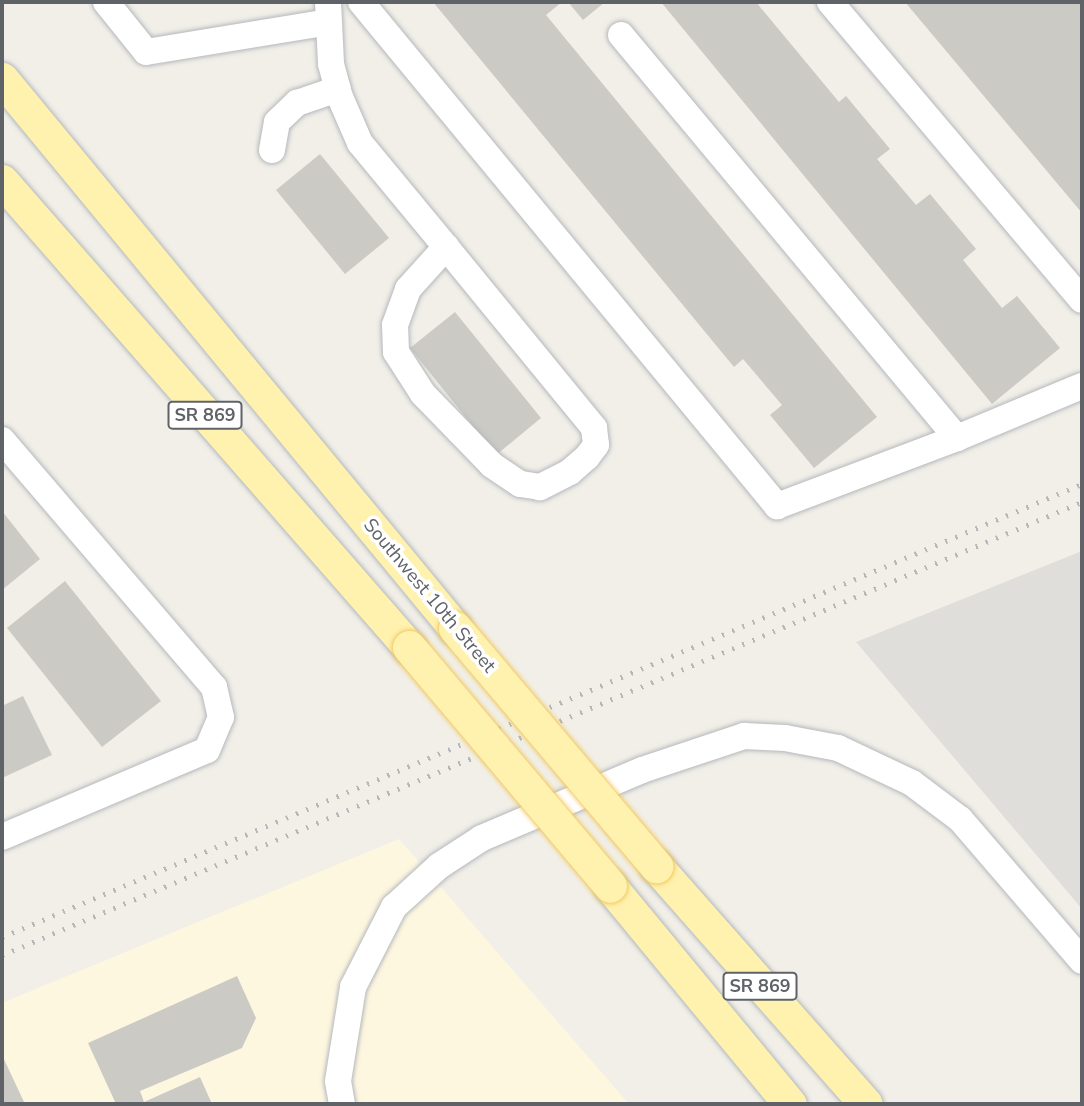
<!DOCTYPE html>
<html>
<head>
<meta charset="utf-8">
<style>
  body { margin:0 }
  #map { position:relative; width:1084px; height:1106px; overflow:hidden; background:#f1efe8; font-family:"Nunito Sans",sans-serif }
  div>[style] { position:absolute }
  .commercial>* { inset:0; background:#fef7e0 }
  .industrial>* { inset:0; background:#e0deda }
  .building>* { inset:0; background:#cccac5 }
  .roads { filter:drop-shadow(0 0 2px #b5b8bc) drop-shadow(0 0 2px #b5b8bc) }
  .minor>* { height:26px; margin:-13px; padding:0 13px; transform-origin:13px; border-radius:13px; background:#fff }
  .major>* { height:33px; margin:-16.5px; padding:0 16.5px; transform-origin:16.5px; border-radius:16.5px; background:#fff2af }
  .rail>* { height:5px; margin-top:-2.5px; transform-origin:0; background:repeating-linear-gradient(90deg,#b6b7b8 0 2px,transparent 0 11px) }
  .bridges { filter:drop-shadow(0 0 2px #f2c960) drop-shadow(0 0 2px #f2c960) }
  .major-bridge>* { height:33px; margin:-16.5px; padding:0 16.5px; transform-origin:16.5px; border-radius:16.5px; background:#fff2af }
  span { translate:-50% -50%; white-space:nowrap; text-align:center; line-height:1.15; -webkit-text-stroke:7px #fff; paint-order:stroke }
  .shield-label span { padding:2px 5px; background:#fff; border:2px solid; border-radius:5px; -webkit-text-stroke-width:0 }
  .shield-label { font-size:18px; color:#5f6368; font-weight:700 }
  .street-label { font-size:19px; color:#5f6368 }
  .frame { position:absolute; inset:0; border:4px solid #5f6368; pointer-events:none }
</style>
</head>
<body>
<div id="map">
  <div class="commercial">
    <div style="clip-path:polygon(399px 839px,629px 1104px,2px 1104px,2px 1003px)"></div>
  </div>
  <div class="industrial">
    <div style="clip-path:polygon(1082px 551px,1082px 909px,856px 642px)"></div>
  </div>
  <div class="building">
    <div style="clip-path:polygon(433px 2px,562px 2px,546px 15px,877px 417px,814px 468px,770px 415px,782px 405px,743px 359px,734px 367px)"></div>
    <div style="clip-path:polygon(568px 2px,605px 2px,583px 20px)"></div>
    <div style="clip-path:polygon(661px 2px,756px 2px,839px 102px,846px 96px,890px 149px,877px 159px,916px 205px,930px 194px,976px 249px,963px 260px,1002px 308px,1017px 296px,1060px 348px,992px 404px)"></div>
    <div style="clip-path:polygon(905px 2px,1082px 2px,1082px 213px)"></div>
    <div style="clip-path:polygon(320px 154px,389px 238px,345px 274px,276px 190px)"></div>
    <div style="clip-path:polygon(455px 312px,541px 418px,496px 455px,410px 348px)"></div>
    <div style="clip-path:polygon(2px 511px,40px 559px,2px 590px)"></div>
    <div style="clip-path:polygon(65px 581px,161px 701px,102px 747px,7px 628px)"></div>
    <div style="clip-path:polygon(23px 696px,52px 755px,2px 778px,2px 706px)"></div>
    <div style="clip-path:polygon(237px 976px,256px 1018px,242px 1048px,140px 1091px,144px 1102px,200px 1077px,212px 1104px,116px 1104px,88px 1043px)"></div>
    <div style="clip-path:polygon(2px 1055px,25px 1104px,2px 1104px)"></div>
  </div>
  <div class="roads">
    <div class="minor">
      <div style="left:106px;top:2px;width:64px;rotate:51.3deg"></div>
      <div style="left:146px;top:52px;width:185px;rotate:-9.3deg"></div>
      <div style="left:328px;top:2px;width:62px;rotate:87.2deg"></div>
      <div style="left:331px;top:64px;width:34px;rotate:75deg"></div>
      <div style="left:340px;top:97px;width:50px;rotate:66.5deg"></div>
      <div style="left:360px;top:143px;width:135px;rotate:50.4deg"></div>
      <div style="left:446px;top:247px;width:234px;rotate:50.7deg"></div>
      <div style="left:594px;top:428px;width:17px;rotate:83deg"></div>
      <div style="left:596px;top:445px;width:15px;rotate:127deg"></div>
      <div style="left:587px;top:457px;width:23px;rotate:139deg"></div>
      <div style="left:570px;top:472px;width:34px;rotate:153deg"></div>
      <div style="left:540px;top:487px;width:20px;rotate:-171deg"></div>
      <div style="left:520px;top:484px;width:34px;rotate:-146deg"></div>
      <div style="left:492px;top:465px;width:99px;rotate:-134.2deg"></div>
      <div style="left:423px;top:394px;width:50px;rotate:-122.7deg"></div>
      <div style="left:396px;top:352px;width:27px;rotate:-92deg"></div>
      <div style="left:395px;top:325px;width:38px;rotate:-70deg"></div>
      <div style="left:408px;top:289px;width:57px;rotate:-47.9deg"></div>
      <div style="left:361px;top:2px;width:654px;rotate:50.46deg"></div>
      <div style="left:777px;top:506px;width:192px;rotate:-20.7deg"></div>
      <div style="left:830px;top:2px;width:390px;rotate:49.8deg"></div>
      <div style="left:621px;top:35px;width:525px;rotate:50.18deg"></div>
      <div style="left:957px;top:438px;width:135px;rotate:-22.6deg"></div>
      <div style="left:272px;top:150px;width:28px;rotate:-80deg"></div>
      <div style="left:277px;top:122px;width:28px;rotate:-44deg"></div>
      <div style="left:297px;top:103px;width:43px;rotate:-18.9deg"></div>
      <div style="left:2px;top:440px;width:326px;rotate:49.4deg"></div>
      <div style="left:214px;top:687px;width:31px;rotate:77deg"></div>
      <div style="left:221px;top:717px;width:36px;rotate:113deg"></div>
      <div style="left:207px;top:750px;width:223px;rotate:157deg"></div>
      <div style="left:342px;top:1104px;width:23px;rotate:-100deg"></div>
      <div style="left:338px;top:1081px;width:95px;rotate:-80.9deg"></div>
      <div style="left:353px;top:987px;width:90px;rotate:-62.9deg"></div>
      <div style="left:394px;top:907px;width:61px;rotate:-42.3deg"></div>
      <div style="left:439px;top:866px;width:51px;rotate:-33.1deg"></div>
      <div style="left:482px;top:838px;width:174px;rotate:-23deg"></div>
      <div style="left:642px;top:770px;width:108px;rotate:-18.4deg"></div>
      <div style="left:744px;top:736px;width:41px;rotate:2.8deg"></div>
      <div style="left:785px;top:738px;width:54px;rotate:10.7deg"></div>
      <div style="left:838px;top:748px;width:82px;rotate:25.3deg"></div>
      <div style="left:912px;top:783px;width:60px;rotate:36.9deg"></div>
      <div style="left:960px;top:819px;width:187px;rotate:49.3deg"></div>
    </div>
    <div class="major">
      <div style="left:2px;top:79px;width:712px;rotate:50.47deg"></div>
      <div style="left:2px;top:181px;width:619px;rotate:48.87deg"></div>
      <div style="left:656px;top:866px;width:317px;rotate:48.6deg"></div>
      <div style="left:610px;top:886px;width:283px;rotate:50.5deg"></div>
    </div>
  </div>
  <div class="rail">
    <div style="left:2px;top:937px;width:1171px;rotate:-22.76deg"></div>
    <div style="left:2px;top:955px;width:1171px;rotate:-22.76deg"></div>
  </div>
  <div class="bridges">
    <div class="major-bridge">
      <div style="left:455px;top:628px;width:312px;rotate:49.8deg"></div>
      <div style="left:409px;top:647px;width:312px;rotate:49.9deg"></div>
    </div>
  </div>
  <div class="shield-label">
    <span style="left:205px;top:415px">SR 869</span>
    <span style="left:760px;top:986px">SR 869</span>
  </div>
  <div class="street-label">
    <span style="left:429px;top:596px;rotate:50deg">Southwest 10th Street</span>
  </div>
  <div class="frame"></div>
</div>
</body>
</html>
